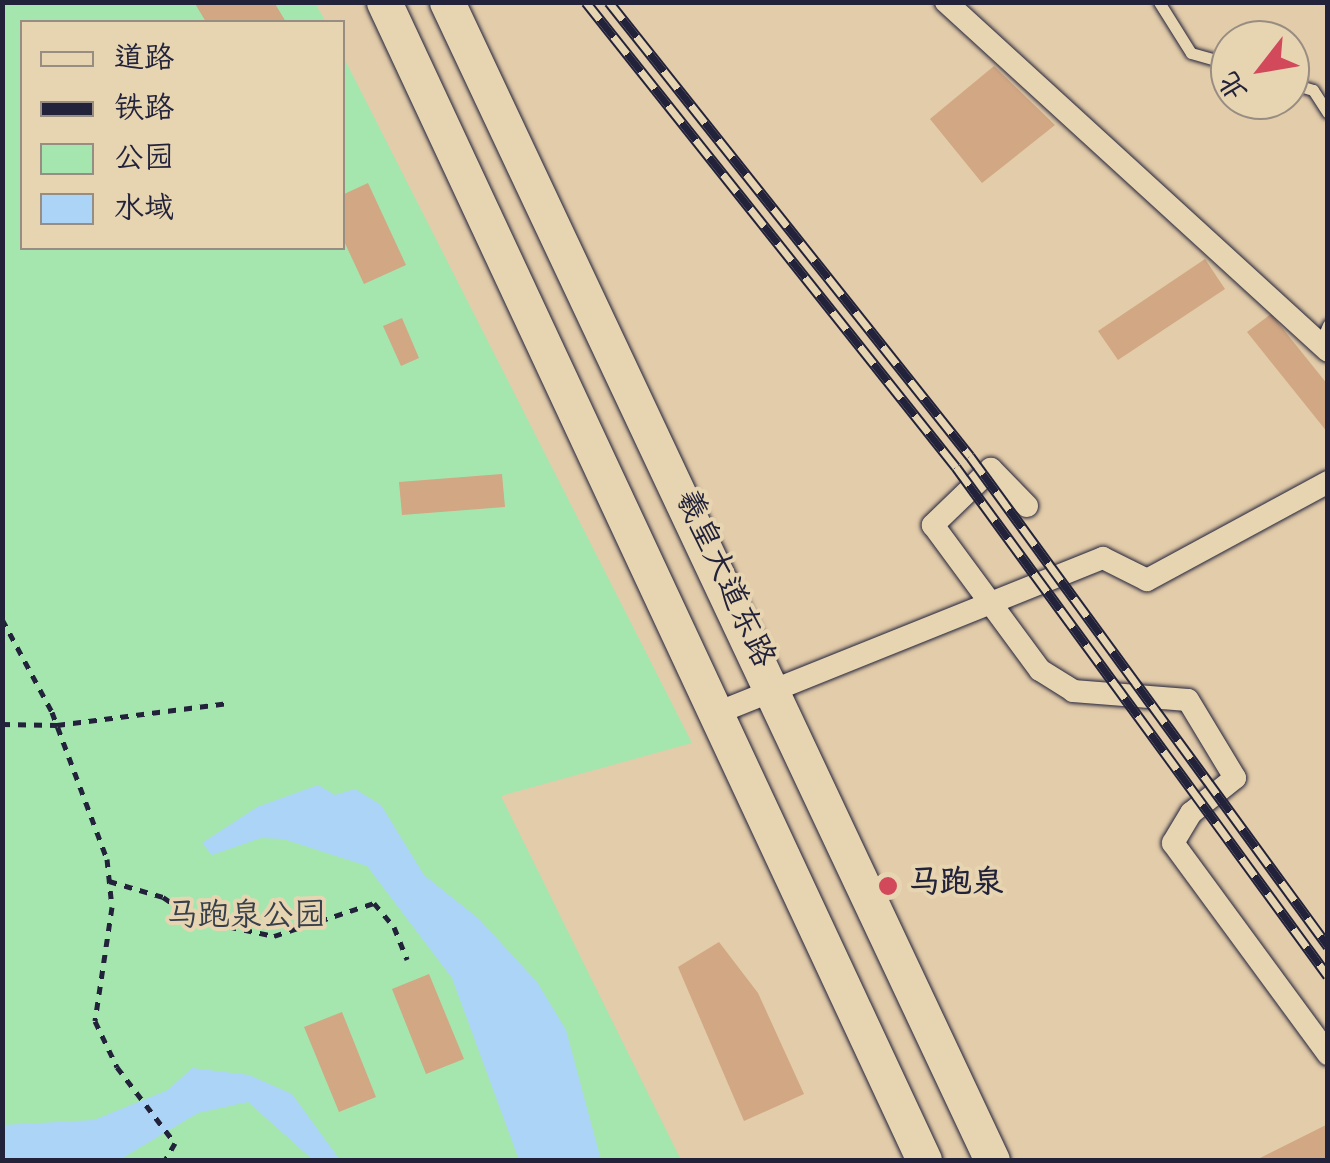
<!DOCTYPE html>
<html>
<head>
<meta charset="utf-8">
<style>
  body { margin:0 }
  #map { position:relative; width:1330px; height:1163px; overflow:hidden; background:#e3cca9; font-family:Dekko,"LXGW WenKai TC",sans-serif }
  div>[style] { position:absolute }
  .green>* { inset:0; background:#a5e6af }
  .water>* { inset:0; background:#abd4f6 }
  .building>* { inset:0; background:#d1a784 }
  .path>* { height:5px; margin-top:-2.5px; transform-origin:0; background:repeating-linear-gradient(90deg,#22223b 0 8px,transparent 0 16px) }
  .roads { filter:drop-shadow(0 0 2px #22223b) drop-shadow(0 0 2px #22223b) }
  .lane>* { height:11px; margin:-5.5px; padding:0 5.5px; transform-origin:5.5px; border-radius:5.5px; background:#e7d5b2 }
  .street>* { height:22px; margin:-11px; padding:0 11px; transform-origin:11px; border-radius:11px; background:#e7d5b2 }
  .primary>* { height:35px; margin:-17.5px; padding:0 17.5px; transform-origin:17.5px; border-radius:17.5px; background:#e7d5b2 }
  .rail>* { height:11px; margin-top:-5.5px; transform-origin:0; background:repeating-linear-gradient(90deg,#e7d5b2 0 22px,#22223b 0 44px); box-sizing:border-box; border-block:2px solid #22223b }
  .dots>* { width:28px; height:28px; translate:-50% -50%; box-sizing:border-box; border:5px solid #e7d5b2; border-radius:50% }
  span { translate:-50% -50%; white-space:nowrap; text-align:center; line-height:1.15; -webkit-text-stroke:8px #e7d5b2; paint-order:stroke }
  .street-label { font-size:32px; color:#22223b }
  .poi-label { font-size:32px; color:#22223b; font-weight:700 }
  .left { translate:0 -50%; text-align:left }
  .park-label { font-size:32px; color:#363f4c }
  .frame { position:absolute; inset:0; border:5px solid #22223b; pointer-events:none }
  .legend { position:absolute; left:20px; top:20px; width:325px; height:230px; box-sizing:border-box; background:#e7d5b2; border:2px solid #988d82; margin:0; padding:12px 18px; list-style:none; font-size:30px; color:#22223b }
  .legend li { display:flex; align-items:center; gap:20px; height:50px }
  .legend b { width:50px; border:2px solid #988d82 }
  .north { position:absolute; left:1210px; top:20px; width:100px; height:100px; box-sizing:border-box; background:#e7d5b2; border:2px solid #988d82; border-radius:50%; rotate:239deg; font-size:28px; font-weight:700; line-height:40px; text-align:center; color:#22223b }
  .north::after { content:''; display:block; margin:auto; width:35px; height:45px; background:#d1495b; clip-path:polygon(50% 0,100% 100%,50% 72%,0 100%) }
</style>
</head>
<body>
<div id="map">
  <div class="green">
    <div style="clip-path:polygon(2px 3px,315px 3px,326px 22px,22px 22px,22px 248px,342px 248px,343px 56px,692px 743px,501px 796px,681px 1160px,3px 1160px)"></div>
  </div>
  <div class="water">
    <div style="clip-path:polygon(318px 785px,335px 795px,355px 789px,381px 805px,424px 875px,479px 919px,537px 982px,566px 1030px,601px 1160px,519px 1160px,452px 978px,367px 866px,283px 839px,261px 838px,212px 855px,202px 843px,257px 807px)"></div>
    <div style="clip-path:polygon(192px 1068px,249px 1075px,292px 1094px,340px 1160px,313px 1160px,248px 1102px,198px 1113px,119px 1160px,3px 1160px,3px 1125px,94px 1120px,168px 1090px)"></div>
  </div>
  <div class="building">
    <div style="clip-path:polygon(194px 2px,274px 2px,286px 22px,206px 22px)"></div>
    <div style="clip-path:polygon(994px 66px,1055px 125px,982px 183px,930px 119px)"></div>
    <div style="clip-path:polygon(368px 183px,406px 265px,364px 284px,342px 237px,342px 195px)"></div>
    <div style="clip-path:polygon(1205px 259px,1225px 289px,1118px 360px,1098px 331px)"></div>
    <div style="clip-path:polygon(1271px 314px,1328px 385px,1328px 433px,1247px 332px)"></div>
    <div style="clip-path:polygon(402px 318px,419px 358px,401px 366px,383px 326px)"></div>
    <div style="clip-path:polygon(502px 474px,505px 507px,402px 515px,399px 482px)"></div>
    <div style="clip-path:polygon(719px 942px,758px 993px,804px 1094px,744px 1121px,678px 967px)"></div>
    <div style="clip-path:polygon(429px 974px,464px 1059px,426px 1074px,392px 989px)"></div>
    <div style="clip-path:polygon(342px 1012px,376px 1097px,339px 1112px,304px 1027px)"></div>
    <div style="clip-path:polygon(1328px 1124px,1328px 1160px,1256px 1160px)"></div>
  </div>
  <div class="path">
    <div style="left:2px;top:619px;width:106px;rotate:61.7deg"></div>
    <div style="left:52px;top:712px;width:157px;rotate:69.5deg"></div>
    <div style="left:107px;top:859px;width:48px;rotate:84.1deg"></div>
    <div style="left:112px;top:907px;width:115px;rotate:98.5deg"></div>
    <div style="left:95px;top:1021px;width:51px;rotate:64.4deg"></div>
    <div style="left:117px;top:1067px;width:96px;rotate:52.7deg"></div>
    <div style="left:175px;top:1143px;width:20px;rotate:120deg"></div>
    <div style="left:2px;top:724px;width:55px;rotate:1deg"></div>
    <div style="left:57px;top:725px;width:173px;rotate:-7.3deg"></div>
    <div style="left:109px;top:881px;width:56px;rotate:16.5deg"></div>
    <div style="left:163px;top:897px;width:41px;rotate:34.1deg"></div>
    <div style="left:197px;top:920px;width:79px;rotate:11.7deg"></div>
    <div style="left:274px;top:936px;width:105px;rotate:-18.3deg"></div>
    <div style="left:374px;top:903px;width:31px;rotate:50deg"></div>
    <div style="left:394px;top:927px;width:35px;rotate:68deg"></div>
  </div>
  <div class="roads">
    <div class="lane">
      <div style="left:1159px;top:2px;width:60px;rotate:57.9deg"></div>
      <div style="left:1191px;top:53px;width:41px;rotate:15.8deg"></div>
      <div style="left:1290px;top:83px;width:24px;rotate:17deg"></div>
      <div style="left:1313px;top:90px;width:27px;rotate:57deg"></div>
      <div style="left:1320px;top:344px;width:21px;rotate:-67deg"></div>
    </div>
    <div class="street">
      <div style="left:946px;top:2px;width:517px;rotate:42.42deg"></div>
      <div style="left:1027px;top:506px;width:52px;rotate:-134.2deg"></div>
      <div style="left:991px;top:469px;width:81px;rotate:136deg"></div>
      <div style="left:933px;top:525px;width:180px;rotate:53.6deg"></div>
      <div style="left:1040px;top:670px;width:39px;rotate:32deg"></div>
      <div style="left:1073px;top:691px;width:115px;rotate:4.5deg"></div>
      <div style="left:1188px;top:700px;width:91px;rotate:58.9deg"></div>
      <div style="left:1235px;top:778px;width:56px;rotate:141.5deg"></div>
      <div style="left:1191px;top:813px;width:35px;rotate:121deg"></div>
      <div style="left:1173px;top:843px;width:262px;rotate:53.7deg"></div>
      <div style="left:717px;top:713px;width:416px;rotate:-21.9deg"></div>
      <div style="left:1103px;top:558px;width:49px;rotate:26.6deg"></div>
      <div style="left:1147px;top:580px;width:206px;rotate:-28.4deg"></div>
    </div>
    <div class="primary">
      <div style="left:384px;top:2px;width:1278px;rotate:65deg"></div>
      <div style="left:447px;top:2px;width:1280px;rotate:64.8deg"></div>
    </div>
  </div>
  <div class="rail">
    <div style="left:586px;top:2px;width:594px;rotate:51.49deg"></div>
    <div style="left:956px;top:467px;width:630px;rotate:53.84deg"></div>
    <div style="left:609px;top:2px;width:580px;rotate:51.51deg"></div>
    <div style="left:970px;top:456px;width:607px;rotate:53.85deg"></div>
  </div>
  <div class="dots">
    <div style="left:888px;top:886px;background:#d1495b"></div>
  </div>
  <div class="street-label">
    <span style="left:722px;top:580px;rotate:65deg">羲皇大道东路</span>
  </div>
  <div class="poi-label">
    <span class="left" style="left:908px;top:886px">马跑泉</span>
  </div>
  <div class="park-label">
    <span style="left:246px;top:919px">马跑泉公园</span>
  </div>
  <div class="frame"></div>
  <ul class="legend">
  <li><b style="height:12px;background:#e7d5b2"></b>道路</li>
  <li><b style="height:12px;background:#22223b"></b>铁路</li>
  <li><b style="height:28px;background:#a5e6af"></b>公园</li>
  <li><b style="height:28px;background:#abd4f6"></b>水域</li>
  </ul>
  <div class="north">北</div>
</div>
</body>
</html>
